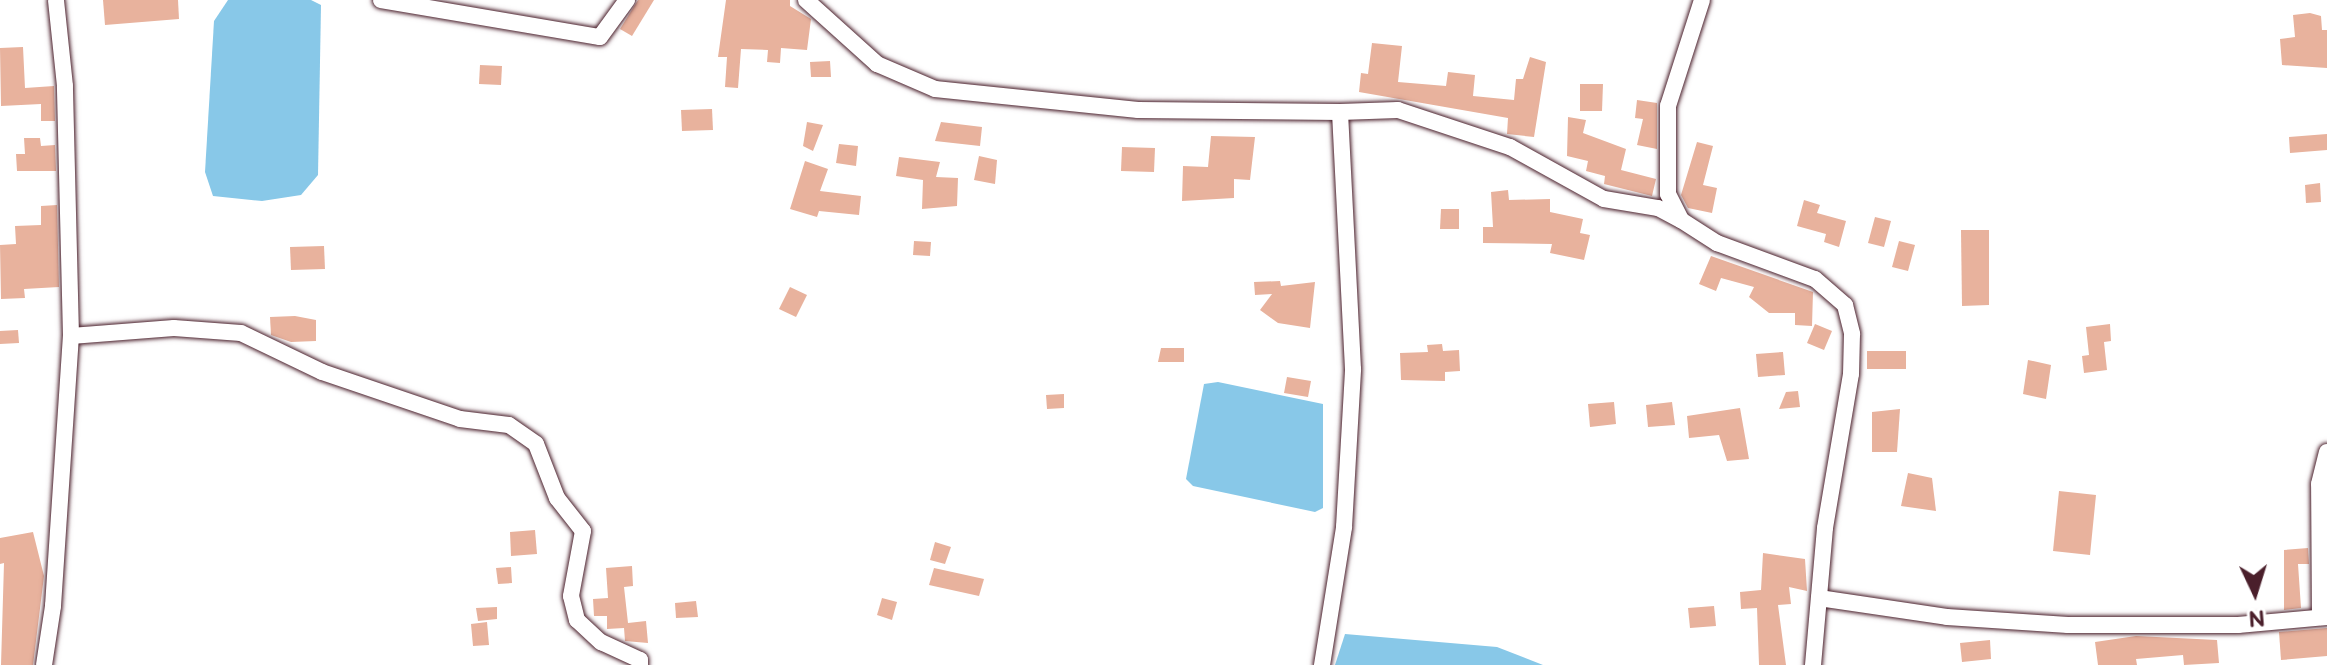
<!DOCTYPE html>
<html>
<head>
<meta charset="utf-8">
<style>
  body { margin:0 }
  #map { position:relative; width:2327px; height:665px; overflow:hidden; background:#fff; font-family:"Balsamiq Sans",sans-serif }
  div>[style] { position:absolute }
  .water>* { inset:0; background:#88c8e8 }
  .building>* { inset:0; background:#e8b29d }
  .roads { filter:drop-shadow(0 0 2px #4a1f2b) drop-shadow(0 0 2px #4a1f2b) }
  .minor>* { height:16px; margin:-8px; padding:0 8px; transform-origin:8px; border-radius:8px; background:#fff }
  span { translate:-50% -50%; white-space:nowrap; text-align:center; line-height:1.15; -webkit-text-stroke:6px #fff; paint-order:stroke }
  .north { position:absolute; left:2215px; top:553px; width:80px; height:80px; -webkit-text-stroke:6px #fff; paint-order:stroke; rotate:176deg; font-size:22px; font-weight:700; line-height:32px; text-align:center; color:#4a1f2b }
  .north::after { content:''; display:block; margin:auto; width:28px; height:36px; background:#4a1f2b; clip-path:polygon(50% 0,100% 100%,50% 72%,0 100%) }
</style>
</head>
<body>
<div id="map">
  <div class="water">
    <div style="clip-path:polygon(228px 0,311px 0,321px 5px,318px 175px,301px 195px,262px 201px,213px 196px,205px 172px,214px 21px)"></div>
    <div style="clip-path:polygon(1218px 382px,1323px 404px,1323px 508px,1315px 512px,1193px 486px,1186px 479px,1204px 384px)"></div>
    <div style="clip-path:polygon(1345px 634px,1497px 647px,1543px 665px,1335px 665px)"></div>
  </div>
  <div class="building">
    <div style="clip-path:polygon(103px 0,178px 0,179px 19px,105px 25px)"></div>
    <div style="clip-path:polygon(638px 0,654px 0,632px 36px,620px 29px)"></div>
    <div style="clip-path:polygon(726px 0,790px 0,790px 6px,811px 19px,807px 50px,781px 48px,780px 63px,767px 62px,768px 50px,741px 49px,738px 88px,725px 87px,727px 57px,718px 57px)"></div>
    <div style="clip-path:polygon(2310px 13px,2321px 16px,2322px 30px,2327px 30px,2327px 68px,2282px 65px,2280px 39px,2295px 37px,2293px 15px)"></div>
    <div style="clip-path:polygon(1372px 43px,1402px 46px,1398px 82px,1446px 86px,1448px 72px,1475px 75px,1473px 96px,1514px 100px,1516px 79px,1523px 79px,1530px 57px,1546px 62px,1534px 137px,1507px 134px,1508px 118px,1359px 92px,1361px 73px,1368px 74px)"></div>
    <div style="clip-path:polygon(23px 47px,25px 88px,54px 86px,55px 121px,41px 121px,41px 104px,1px 106px,0 48px)"></div>
    <div style="clip-path:polygon(830px 61px,831px 77px,811px 77px,810px 62px)"></div>
    <div style="clip-path:polygon(480px 65px,502px 66px,501px 85px,479px 84px)"></div>
    <div style="clip-path:polygon(1580px 84px,1603px 84px,1602px 111px,1580px 111px)"></div>
    <div style="clip-path:polygon(1637px 100px,1657px 103px,1657px 149px,1637px 145px,1643px 119px,1635px 118px)"></div>
    <div style="clip-path:polygon(712px 109px,713px 130px,682px 131px,681px 110px)"></div>
    <div style="clip-path:polygon(1568px 117px,1586px 120px,1583px 133px,1626px 149px,1621px 170px,1656px 179px,1652px 196px,1604px 184px,1605px 176px,1586px 171px,1588px 161px,1567px 156px)"></div>
    <div style="clip-path:polygon(807px 122px,823px 125px,813px 151px,803px 146px)"></div>
    <div style="clip-path:polygon(941px 122px,982px 127px,980px 146px,935px 141px)"></div>
    <div style="clip-path:polygon(2327px 134px,2327px 150px,2290px 153px,2289px 137px)"></div>
    <div style="clip-path:polygon(1211px 136px,1255px 137px,1250px 180px,1234px 179px,1234px 198px,1182px 201px,1183px 166px,1208px 167px)"></div>
    <div style="clip-path:polygon(24px 138px,40px 138px,41px 146px,55px 145px,56px 171px,17px 171px,16px 154px,25px 154px)"></div>
    <div style="clip-path:polygon(1697px 142px,1713px 146px,1703px 185px,1717px 188px,1712px 213px,1688px 208px,1681px 195px)"></div>
    <div style="clip-path:polygon(839px 144px,858px 146px,856px 166px,836px 163px)"></div>
    <div style="clip-path:polygon(1122px 147px,1155px 148px,1154px 172px,1121px 171px)"></div>
    <div style="clip-path:polygon(979px 156px,997px 160px,995px 184px,974px 180px)"></div>
    <div style="clip-path:polygon(899px 157px,940px 162px,936px 177px,958px 178px,957px 206px,922px 209px,923px 180px,896px 176px)"></div>
    <div style="clip-path:polygon(805px 161px,828px 169px,820px 191px,861px 196px,859px 215px,819px 211px,817px 217px,790px 209px)"></div>
    <div style="clip-path:polygon(2320px 183px,2321px 202px,2306px 203px,2305px 185px)"></div>
    <div style="clip-path:polygon(1508px 190px,1509px 200px,1550px 199px,1550px 212px,1583px 219px,1580px 233px,1590px 235px,1584px 260px,1550px 253px,1552px 244px,1483px 243px,1483px 227px,1493px 227px,1491px 192px)"></div>
    <div style="clip-path:polygon(1804px 200px,1820px 205px,1817px 213px,1846px 221px,1839px 247px,1824px 242px,1826px 234px,1797px 226px)"></div>
    <div style="clip-path:polygon(57px 205px,59px 287px,24px 289px,25px 298px,1px 299px,0 245px,16px 244px,15px 226px,41px 225px,41px 206px)"></div>
    <div style="clip-path:polygon(1441px 209px,1459px 209px,1459px 229px,1440px 229px)"></div>
    <div style="clip-path:polygon(1875px 217px,1891px 221px,1884px 247px,1868px 243px)"></div>
    <div style="clip-path:polygon(1961px 230px,1989px 230px,1989px 305px,1962px 306px)"></div>
    <div style="clip-path:polygon(914px 241px,931px 242px,930px 256px,913px 255px)"></div>
    <div style="clip-path:polygon(1899px 241px,1915px 245px,1908px 271px,1892px 267px)"></div>
    <div style="clip-path:polygon(324px 246px,325px 269px,291px 270px,290px 247px)"></div>
    <div style="clip-path:polygon(1711px 256px,1813px 292px,1812px 326px,1795px 325px,1795px 313px,1769px 313px,1749px 297px,1754px 287px,1721px 278px,1716px 291px,1699px 284px)"></div>
    <div style="clip-path:polygon(1280px 281px,1281px 286px,1315px 282px,1310px 328px,1278px 323px,1260px 310px,1272px 294px,1255px 295px,1254px 282px)"></div>
    <div style="clip-path:polygon(790px 287px,807px 295px,796px 317px,779px 309px)"></div>
    <div style="clip-path:polygon(295px 316px,316px 320px,316px 341px,291px 342px,271px 335px,270px 317px)"></div>
    <div style="clip-path:polygon(1815px 324px,1832px 331px,1824px 350px,1807px 343px)"></div>
    <div style="clip-path:polygon(2110px 324px,2111px 341px,2104px 342px,2107px 370px,2084px 373px,2082px 356px,2089px 355px,2086px 327px)"></div>
    <div style="clip-path:polygon(18px 330px,19px 343px,0 344px,0 331px)"></div>
    <div style="clip-path:polygon(1442px 344px,1443px 351px,1459px 350px,1460px 371px,1445px 372px,1445px 381px,1401px 380px,1400px 353px,1428px 352px,1427px 345px)"></div>
    <div style="clip-path:polygon(1161px 348px,1184px 348px,1184px 362px,1158px 362px)"></div>
    <div style="clip-path:polygon(1867px 351px,1906px 351px,1906px 369px,1867px 369px)"></div>
    <div style="clip-path:polygon(1783px 352px,1785px 375px,1758px 377px,1756px 354px)"></div>
    <div style="clip-path:polygon(2028px 360px,2051px 365px,2046px 399px,2023px 394px)"></div>
    <div style="clip-path:polygon(1287px 377px,1311px 381px,1308px 397px,1284px 393px)"></div>
    <div style="clip-path:polygon(1798px 391px,1800px 407px,1779px 409px,1786px 392px)"></div>
    <div style="clip-path:polygon(1064px 394px,1064px 408px,1047px 409px,1046px 395px)"></div>
    <div style="clip-path:polygon(1614px 402px,1616px 424px,1590px 427px,1588px 404px)"></div>
    <div style="clip-path:polygon(1672px 402px,1675px 425px,1648px 427px,1646px 405px)"></div>
    <div style="clip-path:polygon(1740px 408px,1749px 459px,1727px 461px,1719px 435px,1689px 438px,1687px 416px)"></div>
    <div style="clip-path:polygon(1900px 409px,1897px 452px,1872px 452px,1872px 412px)"></div>
    <div style="clip-path:polygon(1908px 473px,1932px 478px,1936px 511px,1901px 506px)"></div>
    <div style="clip-path:polygon(2059px 491px,2096px 495px,2090px 555px,2053px 551px)"></div>
    <div style="clip-path:polygon(535px 530px,537px 554px,511px 556px,510px 532px)"></div>
    <div style="clip-path:polygon(33px 532px,44px 576px,33px 665px,1px 665px,4px 563px,0 564px,0 538px)"></div>
    <div style="clip-path:polygon(935px 542px,951px 547px,945px 564px,930px 560px)"></div>
    <div style="clip-path:polygon(2308px 548px,2309px 564px,2298px 564px,2301px 608px,2284px 610px,2284px 550px)"></div>
    <div style="clip-path:polygon(1763px 553px,1805px 559px,1807px 591px,1789px 587px,1791px 604px,1778px 605px,1786px 665px,1759px 665px,1757px 608px,1741px 609px,1740px 592px,1761px 590px)"></div>
    <div style="clip-path:polygon(632px 566px,633px 586px,624px 587px,628px 623px,646px 621px,648px 643px,625px 641px,624px 628px,607px 629px,607px 616px,594px 616px,593px 599px,608px 598px,606px 568px)"></div>
    <div style="clip-path:polygon(511px 567px,512px 583px,498px 584px,496px 568px)"></div>
    <div style="clip-path:polygon(934px 568px,984px 579px,979px 596px,929px 585px)"></div>
    <div style="clip-path:polygon(882px 598px,897px 602px,892px 620px,877px 615px)"></div>
    <div style="clip-path:polygon(696px 601px,698px 617px,676px 618px,675px 603px)"></div>
    <div style="clip-path:polygon(1714px 606px,1716px 626px,1690px 628px,1688px 608px)"></div>
    <div style="clip-path:polygon(497px 607px,497px 619px,478px 621px,476px 608px)"></div>
    <div style="clip-path:polygon(487px 622px,489px 645px,473px 646px,471px 624px)"></div>
    <div style="clip-path:polygon(2327px 628px,2327px 656px,2281px 660px,2279px 632px)"></div>
    <div style="clip-path:polygon(2136px 636px,2217px 640px,2219px 663px,2184px 665px,2183px 655px,2136px 659px,2137px 665px,2098px 665px,2095px 642px)"></div>
    <div style="clip-path:polygon(1990px 640px,1991px 659px,1962px 662px,1960px 643px)"></div>
  </div>
  <div class="roads">
    <div class="minor">
      <div style="left:381px;top:0;width:222px;rotate:9.6deg"></div>
      <div style="left:600px;top:37px;width:46px;rotate:-53.9deg"></div>
      <div style="left:806px;top:0;width:96px;rotate:42deg"></div>
      <div style="left:877px;top:64px;width:63px;rotate:23.3deg"></div>
      <div style="left:935px;top:89px;width:204px;rotate:5.9deg"></div>
      <div style="left:1138px;top:110px;width:202px;rotate:0.6deg"></div>
      <div style="left:1702px;top:0;width:111px;rotate:107.8deg"></div>
      <div style="left:1668px;top:106px;width:88px;rotate:90deg"></div>
      <div style="left:1668px;top:194px;width:29px;rotate:63deg"></div>
      <div style="left:1681px;top:220px;width:43px;rotate:32.6deg"></div>
      <div style="left:1717px;top:243px;width:104px;rotate:20.2deg"></div>
      <div style="left:1815px;top:279px;width:40px;rotate:41deg"></div>
      <div style="left:1845px;top:305px;width:30px;rotate:76deg"></div>
      <div style="left:1852px;top:334px;width:40px;rotate:91.4deg"></div>
      <div style="left:1851px;top:374px;width:156px;rotate:99.6deg"></div>
      <div style="left:1825px;top:528px;width:138px;rotate:95deg"></div>
      <div style="left:71px;top:336px;width:103px;rotate:-4.4deg"></div>
      <div style="left:174px;top:328px;width:67px;rotate:4.3deg"></div>
      <div style="left:241px;top:333px;width:90px;rotate:25.7deg"></div>
      <div style="left:322px;top:372px;width:146px;rotate:18.8deg"></div>
      <div style="left:460px;top:419px;width:49px;rotate:7deg"></div>
      <div style="left:509px;top:425px;width:33px;rotate:35deg"></div>
      <div style="left:536px;top:444px;width:58px;rotate:68.7deg"></div>
      <div style="left:557px;top:498px;width:42px;rotate:51.8deg"></div>
      <div style="left:583px;top:531px;width:66px;rotate:100.5deg"></div>
      <div style="left:571px;top:596px;width:25px;rotate:76deg"></div>
      <div style="left:577px;top:620px;width:33px;rotate:43deg"></div>
      <div style="left:601px;top:642px;width:43px;rotate:24.8deg"></div>
      <div style="left:640px;top:660px;width:5px;rotate:90deg"></div>
      <div style="left:1819px;top:598px;width:129px;rotate:8.4deg"></div>
      <div style="left:1947px;top:617px;width:121px;rotate:3.8deg"></div>
      <div style="left:2068px;top:625px;width:170px"></div>
      <div style="left:2238px;top:625px;width:89px;rotate:-5.1deg"></div>
      <div style="left:2320px;top:617px;width:133px;rotate:-90.4deg"></div>
      <div style="left:2319px;top:484px;width:33px;rotate:-76deg"></div>
      <div style="left:44px;top:665px;width:60px;rotate:-81.3deg"></div>
      <div style="left:53px;top:606px;width:271px;rotate:-86.2deg"></div>
      <div style="left:71px;top:336px;width:250px;rotate:-91.4deg"></div>
      <div style="left:65px;top:86px;width:86px;rotate:-96deg"></div>
      <div style="left:1322px;top:665px;width:140px;rotate:-80.9deg"></div>
      <div style="left:1344px;top:527px;width:158px;rotate:-86.7deg"></div>
      <div style="left:1353px;top:369px;width:257px;rotate:-92.9deg"></div>
      <div style="left:1340px;top:112px;width:58px;rotate:-2deg"></div>
      <div style="left:1398px;top:110px;width:118px;rotate:18.3deg"></div>
      <div style="left:1510px;top:147px;width:107px;rotate:29deg"></div>
      <div style="left:1604px;top:199px;width:55px;rotate:9.5deg"></div>
      <div style="left:1658px;top:208px;width:26px;rotate:28deg"></div>
    </div>
  </div>
  <div class="north">N</div>
</div>
</body>
</html>
